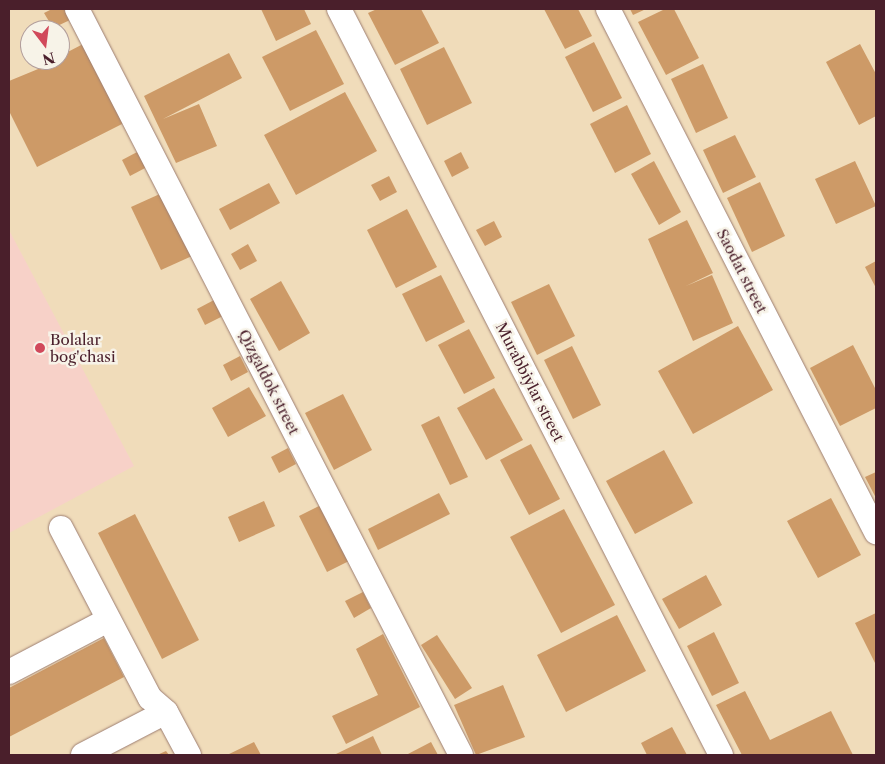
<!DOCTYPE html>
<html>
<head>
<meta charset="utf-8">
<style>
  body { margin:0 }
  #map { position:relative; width:885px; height:764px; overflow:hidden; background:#f0dcba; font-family:"Libre Caslon Text",serif }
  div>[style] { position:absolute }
  .built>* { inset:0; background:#f7d1c8 }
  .building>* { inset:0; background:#cd9a67 }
  .roads { filter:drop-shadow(0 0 1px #9d7e72) drop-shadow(0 0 1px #9d7e72) }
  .street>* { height:24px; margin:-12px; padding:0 12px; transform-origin:12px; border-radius:12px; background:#fff }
  .dots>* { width:14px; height:14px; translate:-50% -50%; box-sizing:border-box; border:2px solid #f7f3e8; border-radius:50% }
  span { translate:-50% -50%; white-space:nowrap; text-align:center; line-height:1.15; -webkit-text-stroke:5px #f7f3e8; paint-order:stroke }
  .street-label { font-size:15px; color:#4a1f2b }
  .poi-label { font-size:15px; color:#4a1f2b }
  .left { translate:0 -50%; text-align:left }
  .frame { position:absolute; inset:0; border:10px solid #4a1f2b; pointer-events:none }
  .north { position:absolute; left:20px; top:20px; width:50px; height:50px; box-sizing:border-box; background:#f7f3e8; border:1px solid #b29e9c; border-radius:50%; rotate:165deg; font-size:14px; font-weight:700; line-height:20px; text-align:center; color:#4a1f2b }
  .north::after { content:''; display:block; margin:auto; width:18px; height:22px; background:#d1495b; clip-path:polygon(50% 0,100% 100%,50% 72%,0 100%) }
</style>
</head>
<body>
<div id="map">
  <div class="built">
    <div style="clip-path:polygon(9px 230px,134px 466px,9px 533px)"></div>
  </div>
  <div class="building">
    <div style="clip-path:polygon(52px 9px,64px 9px,70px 20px,53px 28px,44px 13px)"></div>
    <div style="clip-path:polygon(261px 9px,304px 9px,311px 24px,276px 41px)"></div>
    <div style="clip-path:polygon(377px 9px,421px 9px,439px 43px,395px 65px,368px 13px)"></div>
    <div style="clip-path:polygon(544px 9px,578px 9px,592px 36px,565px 49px)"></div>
    <div style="clip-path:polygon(630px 9px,646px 9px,633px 15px)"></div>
    <div style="clip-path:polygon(665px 9px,674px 9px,699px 58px,666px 75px,638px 22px)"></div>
    <div style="clip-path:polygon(316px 30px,344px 84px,290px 111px,262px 57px)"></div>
    <div style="clip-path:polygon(594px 42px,622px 98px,593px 112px,565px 57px)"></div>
    <div style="clip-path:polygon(85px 43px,126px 122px,37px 167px,9px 111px,9px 81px,60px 60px,60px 56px)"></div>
    <div style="clip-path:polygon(860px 44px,876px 74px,876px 116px,859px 125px,826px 62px)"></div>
    <div style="clip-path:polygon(444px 47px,472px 103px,427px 125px,400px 69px)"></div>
    <div style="clip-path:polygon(229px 53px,242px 78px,163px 119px,199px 104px,217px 146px,176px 163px,144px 96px)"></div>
    <div style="clip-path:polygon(703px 64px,728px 118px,696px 133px,671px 79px)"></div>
    <div style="clip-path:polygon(345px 92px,377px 151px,296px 195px,264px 135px)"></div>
    <div style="clip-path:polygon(627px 105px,651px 154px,615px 173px,590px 124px)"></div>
    <div style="clip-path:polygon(735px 135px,756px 177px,723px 193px,703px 150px)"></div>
    <div style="clip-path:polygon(139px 151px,147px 167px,130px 176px,122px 160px)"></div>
    <div style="clip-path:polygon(461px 152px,469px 168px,452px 177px,444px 161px)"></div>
    <div style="clip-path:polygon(654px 161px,681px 212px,659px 225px,631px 174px)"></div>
    <div style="clip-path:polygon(855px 161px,876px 206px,836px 224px,815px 179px)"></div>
    <div style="clip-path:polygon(389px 176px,397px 192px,380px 201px,371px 185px)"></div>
    <div style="clip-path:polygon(760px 182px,785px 236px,752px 252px,727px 198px)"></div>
    <div style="clip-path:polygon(269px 183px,280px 203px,230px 230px,219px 209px)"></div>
    <div style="clip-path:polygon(162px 193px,192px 256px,161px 270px,131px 207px)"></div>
    <div style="clip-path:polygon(407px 209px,437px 267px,396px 288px,367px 230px)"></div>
    <div style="clip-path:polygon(687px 220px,713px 273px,686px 286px,712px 275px,733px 323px,693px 341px,648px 239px)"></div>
    <div style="clip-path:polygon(494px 221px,502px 237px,485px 246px,476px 230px)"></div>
    <div style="clip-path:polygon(248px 244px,257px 261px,240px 270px,231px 254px)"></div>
    <div style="clip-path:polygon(876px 261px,876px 288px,865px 267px)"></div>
    <div style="clip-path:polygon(441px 275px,465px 322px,426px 342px,402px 294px)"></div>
    <div style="clip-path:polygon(281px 281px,310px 333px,279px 351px,250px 299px)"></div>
    <div style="clip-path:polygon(549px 284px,575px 336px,537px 355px,511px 302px)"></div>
    <div style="clip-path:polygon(214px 300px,223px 316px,205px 325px,197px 309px)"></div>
    <div style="clip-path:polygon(738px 326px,773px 390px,693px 434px,658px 371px)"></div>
    <div style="clip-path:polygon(469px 329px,495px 378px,464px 394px,438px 345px)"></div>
    <div style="clip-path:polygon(853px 345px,876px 390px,876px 408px,840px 426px,810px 368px)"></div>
    <div style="clip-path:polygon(572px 346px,601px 405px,573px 419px,544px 360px)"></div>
    <div style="clip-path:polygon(240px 356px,248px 372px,231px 381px,223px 365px)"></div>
    <div style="clip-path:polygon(249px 387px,266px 416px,228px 437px,212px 408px)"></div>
    <div style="clip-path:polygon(494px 388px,523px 440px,486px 460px,457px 408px)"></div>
    <div style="clip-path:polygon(343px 394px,372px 450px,334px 470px,305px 413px)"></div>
    <div style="clip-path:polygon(439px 416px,468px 477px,450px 485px,421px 425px)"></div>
    <div style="clip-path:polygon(531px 444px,560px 499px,529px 515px,500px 460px)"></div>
    <div style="clip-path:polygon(288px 448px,296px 464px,279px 473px,271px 457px)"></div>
    <div style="clip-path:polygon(664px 450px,693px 503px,635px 534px,606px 481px)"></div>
    <div style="clip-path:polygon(876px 472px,876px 498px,865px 477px)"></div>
    <div style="clip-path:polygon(439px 493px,450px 514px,378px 550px,368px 529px)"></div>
    <div style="clip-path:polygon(831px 498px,861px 555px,818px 578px,787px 521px)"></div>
    <div style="clip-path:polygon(264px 501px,275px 526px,239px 542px,228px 517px)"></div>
    <div style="clip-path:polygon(323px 504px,351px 560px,327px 572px,299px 516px)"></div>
    <div style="clip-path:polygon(564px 509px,615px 605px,561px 633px,510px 537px)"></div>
    <div style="clip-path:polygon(135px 514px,199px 640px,162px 659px,98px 533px)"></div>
    <div style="clip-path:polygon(706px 575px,722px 605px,679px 629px,662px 599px)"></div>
    <div style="clip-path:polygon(363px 592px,371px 608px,354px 618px,345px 601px)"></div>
    <div style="clip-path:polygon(876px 613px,876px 665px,855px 623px)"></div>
    <div style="clip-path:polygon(617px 615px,646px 671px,566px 712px,537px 655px)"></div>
    <div style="clip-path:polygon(714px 632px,739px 683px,712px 696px,687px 646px)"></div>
    <div style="clip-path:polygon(383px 634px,420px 707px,346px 744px,332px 716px,378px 695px,356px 649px)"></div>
    <div style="clip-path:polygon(437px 635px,472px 688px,455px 699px,421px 645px)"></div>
    <div style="clip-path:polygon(104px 638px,124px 677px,9px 737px,9px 688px)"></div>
    <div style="clip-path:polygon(503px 685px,525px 737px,476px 755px,454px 705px)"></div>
    <div style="clip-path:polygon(745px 691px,770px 740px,831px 711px,853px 755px,742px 755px,716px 705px)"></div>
    <div style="clip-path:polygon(672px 727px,687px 755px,647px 755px,641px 743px)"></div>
    <div style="clip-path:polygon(373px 736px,382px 755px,337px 755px,336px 754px)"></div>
    <div style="clip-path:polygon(254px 742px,261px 755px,227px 755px)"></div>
    <div style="clip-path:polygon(431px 742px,438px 755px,406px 755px)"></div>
    <div style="clip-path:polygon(166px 751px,169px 755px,157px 755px)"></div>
  </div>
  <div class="roads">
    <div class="street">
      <div style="left:77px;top:9px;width:839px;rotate:62.76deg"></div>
      <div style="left:339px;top:9px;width:838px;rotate:62.88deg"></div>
      <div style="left:608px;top:9px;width:588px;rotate:62.87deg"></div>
      <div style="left:61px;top:528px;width:192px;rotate:62.4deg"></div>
      <div style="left:150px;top:698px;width:21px;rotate:41deg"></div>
      <div style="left:166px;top:712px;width:49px;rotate:61.9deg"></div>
      <div style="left:9px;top:672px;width:112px;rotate:-27.7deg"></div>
      <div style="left:83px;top:755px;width:93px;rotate:-27.4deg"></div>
    </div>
  </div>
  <div class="dots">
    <div style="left:40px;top:348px;background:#d1495b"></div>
  </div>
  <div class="street-label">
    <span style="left:742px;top:271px;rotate:63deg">Saodat street</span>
    <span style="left:269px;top:382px;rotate:63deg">Qizgaldok street</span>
    <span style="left:530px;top:382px;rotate:63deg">Murabbiylar street</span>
  </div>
  <div class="poi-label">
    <span class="left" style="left:50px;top:348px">Bolalar<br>bog'chasi</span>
  </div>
  <div class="frame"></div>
  <div class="north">N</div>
</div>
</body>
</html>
